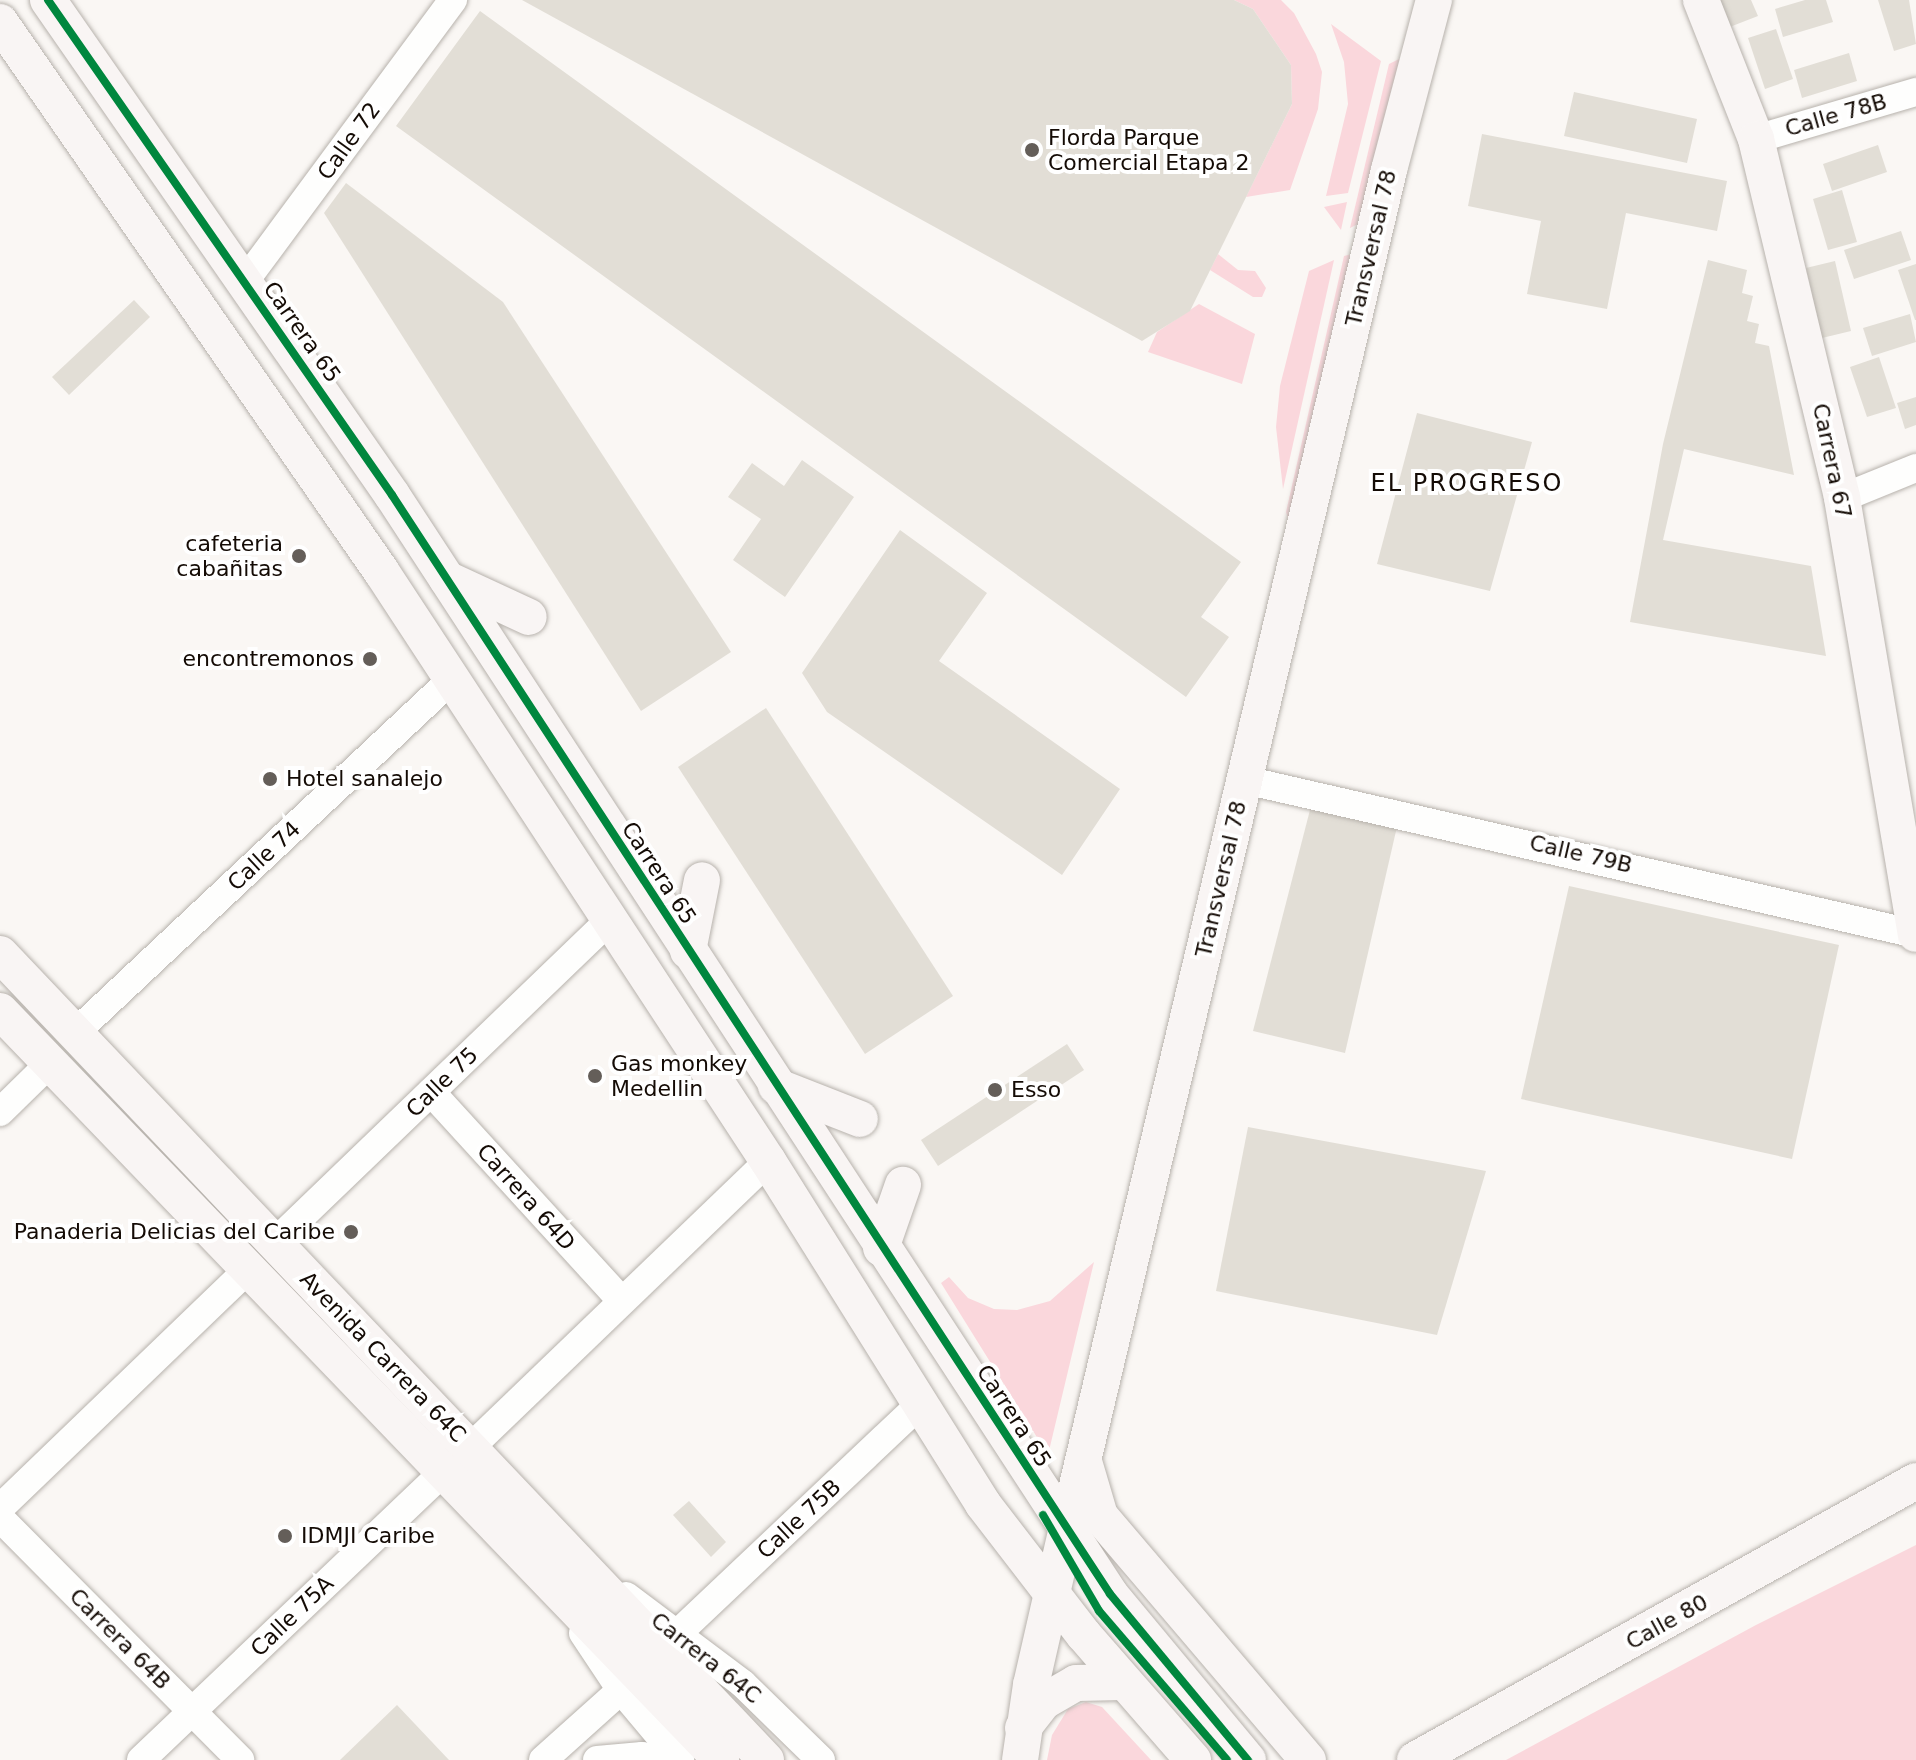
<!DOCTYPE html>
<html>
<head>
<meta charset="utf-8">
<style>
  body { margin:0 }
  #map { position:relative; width:1916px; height:1760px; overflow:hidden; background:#faf7f4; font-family:"DejaVu Sans",sans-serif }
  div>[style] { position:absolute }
  .green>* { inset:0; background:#fad7dc }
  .building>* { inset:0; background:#e2ded6 }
  .roads { filter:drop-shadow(0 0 2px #b7b2ac) drop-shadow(0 0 2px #b7b2ac) }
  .minor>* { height:28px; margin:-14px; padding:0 14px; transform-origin:14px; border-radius:14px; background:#fefefd }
  .major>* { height:36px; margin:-18px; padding:0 18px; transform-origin:18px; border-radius:18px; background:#f9f5f4 }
  .cycleway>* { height:8px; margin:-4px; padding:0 4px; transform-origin:4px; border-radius:4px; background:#00873e }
  .dots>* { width:22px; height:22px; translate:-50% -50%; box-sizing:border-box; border:4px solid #fff; border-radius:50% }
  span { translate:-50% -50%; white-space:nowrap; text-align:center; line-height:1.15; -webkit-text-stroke:8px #fff; paint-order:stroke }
  .street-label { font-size:22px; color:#140b05 }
  .poi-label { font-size:22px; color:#140b05 }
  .left { translate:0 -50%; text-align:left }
  .right { translate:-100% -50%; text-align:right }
  .neighbourhood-label { font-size:24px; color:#140b05; letter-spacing:2px }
</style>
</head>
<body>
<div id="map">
  <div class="green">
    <div style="clip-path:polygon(1234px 0,1281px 0,1294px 13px,1316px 54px,1322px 72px,1318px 109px,1290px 190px,1246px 197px,1292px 104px,1291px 65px,1253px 9px)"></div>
    <div style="clip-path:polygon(1331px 24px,1381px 61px,1348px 193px,1326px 196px,1348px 104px,1344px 62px)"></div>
    <div style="clip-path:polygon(1407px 55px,1360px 223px,1350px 228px,1389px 64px)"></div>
    <div style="clip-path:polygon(1347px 202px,1341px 230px,1324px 207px)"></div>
    <div style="clip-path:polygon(1360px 252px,1291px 528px,1286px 512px,1344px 256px)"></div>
    <div style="clip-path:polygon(1218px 254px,1238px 270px,1255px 271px,1266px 288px,1262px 297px,1253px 297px,1210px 270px)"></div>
    <div style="clip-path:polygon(1334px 260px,1283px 489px,1276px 427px,1280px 386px,1309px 271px)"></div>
    <div style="clip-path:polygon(1199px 304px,1255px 334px,1242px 384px,1148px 352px,1157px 332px)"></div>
    <div style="clip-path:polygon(1094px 1262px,1048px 1455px,941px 1283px,949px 1277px,968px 1298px,994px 1309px,1017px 1310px,1050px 1301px)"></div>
    <div style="clip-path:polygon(1916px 1545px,1916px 1760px,1506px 1760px,1756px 1625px)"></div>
    <div style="clip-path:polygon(1086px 1702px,1102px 1707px,1151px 1760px,1047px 1760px,1052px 1735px,1068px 1709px)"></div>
  </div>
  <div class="building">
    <div style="clip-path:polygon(522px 0,1234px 0,1253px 9px,1291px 65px,1292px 104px,1190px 311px,1142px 341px)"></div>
    <div style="clip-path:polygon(1711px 0,1751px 0,1758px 16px,1722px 30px)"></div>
    <div style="clip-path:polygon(1805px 0,1826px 0,1833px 22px,1783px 37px,1775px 9px)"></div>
    <div style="clip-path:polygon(1878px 0,1909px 0,1916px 44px,1894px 51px)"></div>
    <div style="clip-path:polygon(480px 11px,1241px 562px,1201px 617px,1229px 637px,1186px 697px,396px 126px)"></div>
    <div style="clip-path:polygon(1776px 29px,1793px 79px,1765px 89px,1748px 38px)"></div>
    <div style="clip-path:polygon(1849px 53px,1857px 81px,1802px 98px,1794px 70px)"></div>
    <div style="clip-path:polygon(1574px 92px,1697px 119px,1687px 163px,1564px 136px)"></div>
    <div style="clip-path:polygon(1482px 134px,1727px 181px,1717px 231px,1626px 213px,1607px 309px,1527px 294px,1541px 221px,1468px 206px)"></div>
    <div style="clip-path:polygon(1878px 145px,1887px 172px,1832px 191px,1823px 164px)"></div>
    <div style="clip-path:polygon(346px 183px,503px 302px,731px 652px,641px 711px,324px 213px)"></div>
    <div style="clip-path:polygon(1842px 190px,1857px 242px,1828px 250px,1813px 199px)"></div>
    <div style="clip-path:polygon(1901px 231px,1911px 260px,1854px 279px,1844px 250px)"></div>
    <div style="clip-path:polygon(1708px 260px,1747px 270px,1742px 293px,1753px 296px,1747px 321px,1759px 324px,1755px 343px,1769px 346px,1794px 475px,1684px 449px,1663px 540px,1811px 566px,1826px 656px,1630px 622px,1663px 444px)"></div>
    <div style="clip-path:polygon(1835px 261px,1851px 331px,1822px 338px,1806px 268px)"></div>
    <div style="clip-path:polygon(1916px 264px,1916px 320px,1915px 320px,1898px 270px)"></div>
    <div style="clip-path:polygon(134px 300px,150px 317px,69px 395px,52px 377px)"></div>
    <div style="clip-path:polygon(1910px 314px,1916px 342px,1872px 356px,1863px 328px)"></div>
    <div style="clip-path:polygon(1879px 357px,1896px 408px,1867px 417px,1850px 367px)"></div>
    <div style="clip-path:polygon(1916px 397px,1916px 425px,1905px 429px,1897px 403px)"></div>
    <div style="clip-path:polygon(1417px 413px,1532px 442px,1490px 591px,1377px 564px)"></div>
    <div style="clip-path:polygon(802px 460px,854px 497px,785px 597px,733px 560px,761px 519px,728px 497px,752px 463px,784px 486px)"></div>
    <div style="clip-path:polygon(900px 530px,987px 593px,939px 661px,1120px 789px,1062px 875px,827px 712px,802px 673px)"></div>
    <div style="clip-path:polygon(766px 708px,953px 996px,865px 1054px,678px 767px)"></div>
    <div style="clip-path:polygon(1311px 806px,1399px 818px,1345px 1053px,1253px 1031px)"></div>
    <div style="clip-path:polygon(1569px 886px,1839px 945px,1792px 1159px,1521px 1099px)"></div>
    <div style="clip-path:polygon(1067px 1044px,1084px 1070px,938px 1166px,921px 1140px)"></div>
    <div style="clip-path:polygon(1248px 1127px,1486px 1171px,1437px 1335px,1216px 1291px)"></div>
    <div style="clip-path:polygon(689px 1501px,726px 1542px,711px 1557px,673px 1515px)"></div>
    <div style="clip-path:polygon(397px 1705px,449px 1760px,340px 1760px)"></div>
  </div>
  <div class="roads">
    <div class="minor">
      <div style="left:1756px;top:139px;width:167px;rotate:-16.4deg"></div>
      <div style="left:245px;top:281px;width:350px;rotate:-53.5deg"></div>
      <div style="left:1842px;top:498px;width:80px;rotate:-22.1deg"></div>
      <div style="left:1245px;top:780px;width:688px;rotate:12.93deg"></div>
      <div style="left:76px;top:1032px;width:516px;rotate:-43.19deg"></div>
      <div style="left:431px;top:1092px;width:283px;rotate:47.6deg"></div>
      <div style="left:0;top:1112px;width:70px;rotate:-44.4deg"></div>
      <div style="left:273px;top:1244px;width:467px;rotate:-43.9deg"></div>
      <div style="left:470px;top:1448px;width:414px;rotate:-43.9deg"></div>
      <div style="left:0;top:1508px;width:344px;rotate:-43.9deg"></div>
      <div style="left:0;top:1518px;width:341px;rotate:45.2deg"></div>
      <div style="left:626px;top:1596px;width:146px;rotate:36.9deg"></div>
      <div style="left:743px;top:1684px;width:109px;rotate:44.3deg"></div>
      <div style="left:583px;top:1633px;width:69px;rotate:56.3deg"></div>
      <div style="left:621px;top:1690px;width:92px;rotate:49.9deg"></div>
      <div style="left:677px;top:1634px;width:335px;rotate:-43.4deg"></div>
      <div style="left:141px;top:1760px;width:417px;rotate:-43.6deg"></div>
      <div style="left:543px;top:1760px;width:105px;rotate:-41.9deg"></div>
      <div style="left:597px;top:1760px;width:45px;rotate:-5.1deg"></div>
      <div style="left:642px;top:1756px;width:16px;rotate:15deg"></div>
    </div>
    <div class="major">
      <div style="left:48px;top:0;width:603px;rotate:55.2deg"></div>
      <div style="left:392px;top:495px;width:1313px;rotate:56.84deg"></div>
      <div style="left:1110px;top:1594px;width:216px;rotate:50.3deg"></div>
      <div style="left:1701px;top:0;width:149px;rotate:68.4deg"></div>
      <div style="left:1756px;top:139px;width:369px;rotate:76.5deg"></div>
      <div style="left:1842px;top:498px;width:442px;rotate:80.4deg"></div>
      <div style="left:0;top:22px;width:668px;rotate:55.24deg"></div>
      <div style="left:381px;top:571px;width:706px;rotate:56.74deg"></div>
      <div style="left:768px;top:1161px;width:405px;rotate:57.9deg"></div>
      <div style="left:983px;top:1504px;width:165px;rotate:52.4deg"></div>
      <div style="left:1084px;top:1635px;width:166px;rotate:48.9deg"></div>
      <div style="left:447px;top:579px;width:90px;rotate:24.9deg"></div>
      <div style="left:688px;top:951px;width:72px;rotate:-78.8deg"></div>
      <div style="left:0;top:954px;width:1112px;rotate:46.46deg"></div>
      <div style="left:0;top:1011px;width:1040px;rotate:46.09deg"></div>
      <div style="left:776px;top:1086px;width:90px;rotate:21.4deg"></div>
      <div style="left:881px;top:1248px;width:67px;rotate:-70.8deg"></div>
      <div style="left:1085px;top:1465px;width:53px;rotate:73.6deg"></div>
      <div style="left:1100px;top:1516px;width:321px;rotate:49.6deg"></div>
      <div style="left:1023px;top:1728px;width:33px;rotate:-52deg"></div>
      <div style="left:1043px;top:1702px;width:38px;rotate:-30deg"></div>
      <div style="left:1076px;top:1683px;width:47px;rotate:-1.2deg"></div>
      <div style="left:1020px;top:1760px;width:76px;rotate:-81.7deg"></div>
      <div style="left:1031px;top:1685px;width:161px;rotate:-77.1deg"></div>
      <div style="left:1067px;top:1528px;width:1396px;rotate:-76.66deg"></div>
      <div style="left:1389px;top:170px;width:176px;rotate:-75.2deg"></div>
      <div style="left:1415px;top:1760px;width:573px;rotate:-29.11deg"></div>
    </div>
  </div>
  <div class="cycleway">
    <div style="left:48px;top:0;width:603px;rotate:55.2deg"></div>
    <div style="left:392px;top:495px;width:1313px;rotate:56.84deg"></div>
    <div style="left:1110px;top:1594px;width:216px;rotate:50.3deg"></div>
    <div style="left:1043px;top:1515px;width:111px;rotate:59.7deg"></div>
    <div style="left:1099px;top:1611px;width:196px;rotate:49.3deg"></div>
  </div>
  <div class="dots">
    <div style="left:1032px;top:150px;background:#645e59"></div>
    <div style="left:299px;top:556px;background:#645e59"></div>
    <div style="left:370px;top:659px;background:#645e59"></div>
    <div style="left:270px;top:779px;background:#645e59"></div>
    <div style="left:595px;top:1076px;background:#645e59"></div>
    <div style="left:995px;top:1090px;background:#645e59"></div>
    <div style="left:351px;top:1232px;background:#645e59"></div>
    <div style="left:285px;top:1536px;background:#645e59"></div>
  </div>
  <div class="street-label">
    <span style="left:1836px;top:115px;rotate:-16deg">Calle 78B</span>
    <span style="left:349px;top:141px;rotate:-54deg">Calle 72</span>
    <span style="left:1371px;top:248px;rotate:-77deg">Transversal 78</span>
    <span style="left:302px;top:332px;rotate:55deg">Carrera 65</span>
    <span style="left:1832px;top:461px;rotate:78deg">Carrera 67</span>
    <span style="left:1581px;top:854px;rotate:13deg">Calle 79B</span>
    <span style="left:264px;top:856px;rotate:-43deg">Calle 74</span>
    <span style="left:659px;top:873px;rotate:57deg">Carrera 65</span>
    <span style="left:1221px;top:879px;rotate:-77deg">Transversal 78</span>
    <span style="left:442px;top:1082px;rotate:-44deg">Calle 75</span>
    <span style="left:526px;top:1197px;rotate:48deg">Carrera 64D</span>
    <span style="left:383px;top:1357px;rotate:46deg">Avenida Carrera 64C</span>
    <span style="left:1014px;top:1416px;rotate:57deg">Carrera 65</span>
    <span style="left:799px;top:1519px;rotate:-43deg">Calle 75B</span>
    <span style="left:292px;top:1616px;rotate:-44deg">Calle 75A</span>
    <span style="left:1667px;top:1622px;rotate:-29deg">Calle 80</span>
    <span style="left:120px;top:1639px;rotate:45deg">Carrera 64B</span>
    <span style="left:706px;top:1658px;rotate:38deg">Carrera 64C</span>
  </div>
  <div class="poi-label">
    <span class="left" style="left:1048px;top:150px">Florda Parque<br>Comercial Etapa 2</span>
    <span class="right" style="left:283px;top:556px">cafeteria<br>cabañitas</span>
    <span class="right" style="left:354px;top:659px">encontremonos</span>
    <span class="left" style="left:286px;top:779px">Hotel sanalejo</span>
    <span class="left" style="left:611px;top:1076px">Gas monkey<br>Medellin</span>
    <span class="left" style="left:1011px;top:1090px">Esso</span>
    <span class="right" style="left:335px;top:1232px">Panaderia Delicias del Caribe</span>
    <span class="left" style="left:301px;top:1536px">IDMJI Caribe</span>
  </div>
  <div class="neighbourhood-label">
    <span style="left:1467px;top:484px">EL PROGRESO</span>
  </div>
</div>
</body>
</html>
